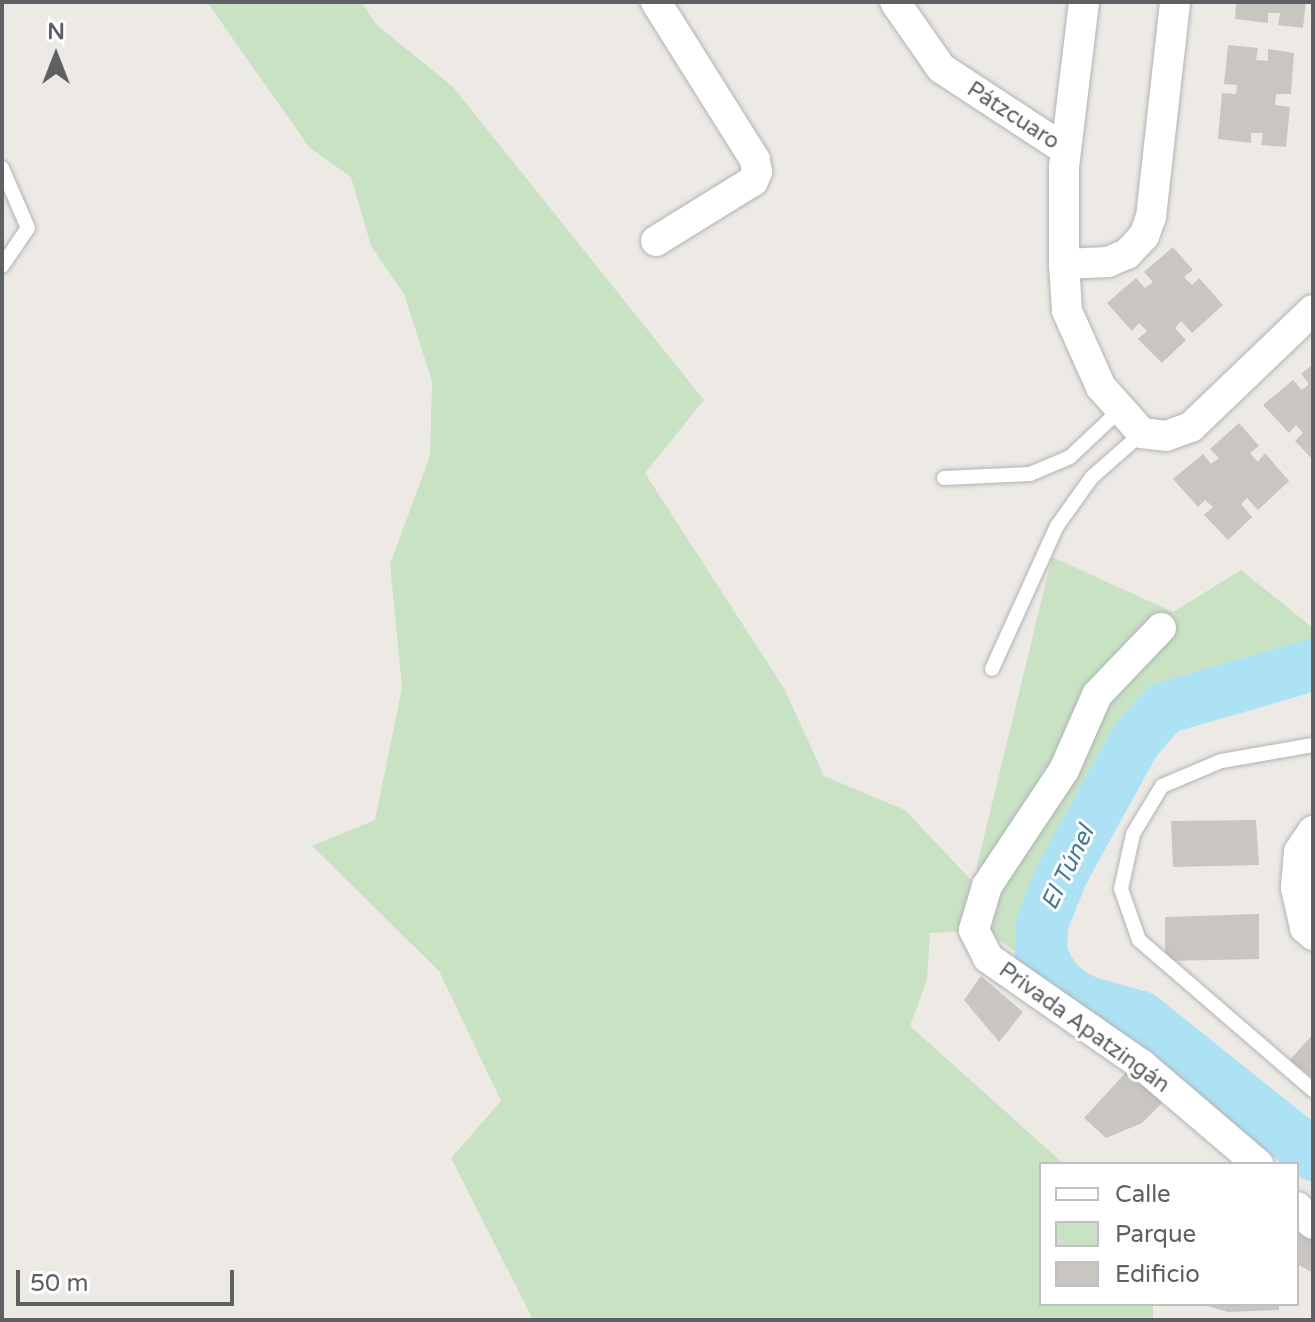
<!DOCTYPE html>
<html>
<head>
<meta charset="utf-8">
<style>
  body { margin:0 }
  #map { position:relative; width:1315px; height:1322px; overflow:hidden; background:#edeae5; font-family:"Varela Round",sans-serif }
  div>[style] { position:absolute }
  .green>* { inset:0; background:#c9e2c4 }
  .river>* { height:52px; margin:-26px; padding:0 26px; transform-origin:26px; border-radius:26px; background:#ade2f5 }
  .building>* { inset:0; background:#c9c5c1 }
  .roads { filter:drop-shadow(0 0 2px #b0b3b6) drop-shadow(0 0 2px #b0b3b6) }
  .service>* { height:14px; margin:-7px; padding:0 7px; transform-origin:7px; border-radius:7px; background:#fff }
  .minor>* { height:30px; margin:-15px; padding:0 15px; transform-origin:15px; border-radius:15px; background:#fff }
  span { translate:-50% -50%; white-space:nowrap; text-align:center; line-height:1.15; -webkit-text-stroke:6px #fff; paint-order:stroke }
  .street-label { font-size:22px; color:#5d6164 }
  .water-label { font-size:24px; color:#457a95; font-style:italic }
  .frame { position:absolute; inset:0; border:4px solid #5d6164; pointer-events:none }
  .legend { position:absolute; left:1039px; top:1162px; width:260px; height:144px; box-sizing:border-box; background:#fff; border:2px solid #bec0c1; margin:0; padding:10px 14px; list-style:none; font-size:24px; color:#5d6164 }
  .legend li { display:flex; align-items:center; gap:16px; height:40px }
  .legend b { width:40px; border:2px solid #bec0c1 }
  .north { position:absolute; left:16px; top:16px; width:80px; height:80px; -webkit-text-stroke:6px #fff; paint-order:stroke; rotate:0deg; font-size:22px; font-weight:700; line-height:32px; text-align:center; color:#5d6164 }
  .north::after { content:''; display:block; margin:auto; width:28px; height:36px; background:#5d6164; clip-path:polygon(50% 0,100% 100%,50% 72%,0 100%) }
  .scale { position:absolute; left:16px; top:1270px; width:218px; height:36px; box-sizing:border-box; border:4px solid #5d6164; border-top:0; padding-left:10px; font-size:24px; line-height:28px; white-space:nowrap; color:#5d6164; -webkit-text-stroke:6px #fff; paint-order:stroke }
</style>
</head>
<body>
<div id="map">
  <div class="green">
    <div style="clip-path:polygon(207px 2px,361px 2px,377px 25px,453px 87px,704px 400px,645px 473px,785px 690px,824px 776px,905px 810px,973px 882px,1052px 557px,1173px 612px,1241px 570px,1313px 628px,1313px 682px,1182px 710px,1157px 738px,1086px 874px,1068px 916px,1064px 946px,1081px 970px,1165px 1010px,1313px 1126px,1313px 1174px,1151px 1038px,1041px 987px,1025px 958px,985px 930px,930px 933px,927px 980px,910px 1026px,1064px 1164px,1041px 1164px,1041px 1304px,1153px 1304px,1153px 1320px,533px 1320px,451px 1158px,501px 1101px,439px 971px,312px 846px,375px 820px,402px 688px,390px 564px,430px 456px,432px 381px,404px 294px,371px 246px,351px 177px,309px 147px)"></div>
  </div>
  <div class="river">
    <div style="left:1313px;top:665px;width:155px;rotate:163.9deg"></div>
    <div style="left:1164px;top:708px;width:44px;rotate:131.3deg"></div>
    <div style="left:1135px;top:741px;width:152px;rotate:118.8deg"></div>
    <div style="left:1062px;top:874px;width:54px;rotate:111.8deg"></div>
    <div style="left:1042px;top:924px;width:29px;rotate:92deg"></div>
    <div style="left:1041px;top:953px;width:31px;rotate:65deg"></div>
    <div style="left:1054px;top:981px;width:32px;rotate:36deg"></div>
    <div style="left:1080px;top:1000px;width:63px;rotate:15.6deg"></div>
    <div style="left:1141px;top:1017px;width:221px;rotate:38.7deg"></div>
  </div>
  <div class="building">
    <div style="clip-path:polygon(1236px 2px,1306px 2px,1303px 28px,1278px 25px,1280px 13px,1268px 13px,1268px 23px,1235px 19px)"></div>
    <div style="clip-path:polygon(1228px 45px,1258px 48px,1256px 60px,1268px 61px,1268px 49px,1294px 53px,1291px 94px,1276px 94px,1275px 105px,1290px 107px,1286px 147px,1261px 145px,1263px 133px,1251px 133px,1251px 143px,1218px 139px,1222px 93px,1236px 94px,1237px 85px,1224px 84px)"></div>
    <div style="clip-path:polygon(1173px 247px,1193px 270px,1184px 277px,1192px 285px,1199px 278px,1223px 305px,1192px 333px,1181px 321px,1175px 328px,1186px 340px,1162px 363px,1138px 339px,1147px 331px,1139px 323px,1132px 331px,1107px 303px,1136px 278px,1145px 288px,1153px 282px,1144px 272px)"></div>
    <div style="clip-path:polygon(1313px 364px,1313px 460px,1295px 441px,1303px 433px,1296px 425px,1289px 433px,1263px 405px,1293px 380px,1302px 390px,1309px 384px,1301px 374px)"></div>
    <div style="clip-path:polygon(1239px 423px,1259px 446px,1250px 453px,1258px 462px,1265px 453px,1289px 481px,1258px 510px,1247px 498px,1241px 504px,1252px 517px,1228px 540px,1204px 515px,1213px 507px,1205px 500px,1198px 507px,1173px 479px,1203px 454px,1211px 464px,1219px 458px,1210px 449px)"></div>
    <div style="clip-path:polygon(1256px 820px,1259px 865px,1173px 867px,1171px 821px)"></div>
    <div style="clip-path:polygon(1259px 914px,1259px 959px,1165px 961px,1165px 917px)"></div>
    <div style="clip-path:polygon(981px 976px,1023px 1012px,999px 1042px,964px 1000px)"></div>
    <div style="clip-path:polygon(1313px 1034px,1313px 1078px,1290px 1060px)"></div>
    <div style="clip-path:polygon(1128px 1070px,1170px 1095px,1142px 1123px,1106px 1138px,1084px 1118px)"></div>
    <div style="clip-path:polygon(1297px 1220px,1313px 1227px,1313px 1273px,1297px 1264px)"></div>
    <div style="clip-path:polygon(1200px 1304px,1279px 1304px,1279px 1310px,1228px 1312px)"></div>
  </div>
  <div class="roads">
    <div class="service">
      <div style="left:2px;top:168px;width:65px;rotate:66.6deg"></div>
      <div style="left:28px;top:228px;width:46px;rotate:124.4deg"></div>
      <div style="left:944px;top:478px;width:86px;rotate:-2.7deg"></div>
      <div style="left:1030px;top:474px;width:43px;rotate:-23deg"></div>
      <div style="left:1070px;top:457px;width:70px;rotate:-43.3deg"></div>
      <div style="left:992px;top:669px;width:157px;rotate:-65.6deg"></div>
      <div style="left:1057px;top:526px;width:60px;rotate:-54.5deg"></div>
      <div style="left:1092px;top:477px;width:67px;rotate:-41.3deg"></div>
      <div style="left:1313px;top:745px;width:93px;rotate:170.1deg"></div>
      <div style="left:1221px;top:761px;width:64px;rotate:157deg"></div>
      <div style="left:1162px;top:786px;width:56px;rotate:121.1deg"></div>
      <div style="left:1133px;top:834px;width:56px;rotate:102.3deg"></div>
      <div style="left:1121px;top:889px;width:54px;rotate:70.6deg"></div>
      <div style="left:1139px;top:940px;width:230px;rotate:40.8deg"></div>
    </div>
    <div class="minor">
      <div style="left:656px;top:2px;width:186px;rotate:57.9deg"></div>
      <div style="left:755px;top:160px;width:12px;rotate:81deg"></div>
      <div style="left:757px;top:172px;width:10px;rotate:114deg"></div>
      <div style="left:753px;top:181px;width:114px;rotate:148.3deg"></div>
      <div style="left:895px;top:2px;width:80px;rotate:55.1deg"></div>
      <div style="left:941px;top:68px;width:149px;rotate:33.3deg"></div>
      <div style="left:1084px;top:2px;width:166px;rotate:96.9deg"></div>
      <div style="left:1064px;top:167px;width:97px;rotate:90deg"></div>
      <div style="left:1064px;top:264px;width:44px;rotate:-2.6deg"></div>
      <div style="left:1108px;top:262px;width:21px;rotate:-23deg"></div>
      <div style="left:1127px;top:254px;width:25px;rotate:-47deg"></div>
      <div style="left:1144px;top:236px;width:20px;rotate:-70deg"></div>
      <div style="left:1151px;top:217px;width:216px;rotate:-83.6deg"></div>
      <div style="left:1064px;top:264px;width:47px;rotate:86.3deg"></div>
      <div style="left:1067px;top:311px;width:83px;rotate:65.9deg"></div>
      <div style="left:1101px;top:387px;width:62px;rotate:48.3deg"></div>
      <div style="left:1142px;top:433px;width:24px;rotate:7deg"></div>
      <div style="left:1166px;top:436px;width:27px;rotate:-20deg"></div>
      <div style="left:1191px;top:427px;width:169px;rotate:-43.8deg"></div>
      <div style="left:1161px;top:628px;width:93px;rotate:133.7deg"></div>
      <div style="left:1097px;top:695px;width:82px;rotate:113.7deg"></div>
      <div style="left:1064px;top:770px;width:139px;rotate:123.6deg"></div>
      <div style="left:987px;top:886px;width:46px;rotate:106.5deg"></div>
      <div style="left:974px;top:930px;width:31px;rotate:63deg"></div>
      <div style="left:988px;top:958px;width:188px;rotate:34.8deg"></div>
      <div style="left:1142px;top:1065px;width:153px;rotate:40.5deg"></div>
      <div style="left:1313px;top:831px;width:25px;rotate:124deg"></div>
      <div style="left:1299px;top:852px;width:36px;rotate:95deg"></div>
      <div style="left:1296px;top:888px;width:41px;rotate:77.3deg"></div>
      <div style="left:1305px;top:928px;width:11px;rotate:41deg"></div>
      <div style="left:1297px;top:1207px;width:23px;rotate:47deg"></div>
    </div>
  </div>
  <div class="street-label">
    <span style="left:1013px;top:116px;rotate:33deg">Pátzcuaro</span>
    <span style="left:1084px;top:1028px;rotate:36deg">Privada Apatzingán</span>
  </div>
  <div class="water-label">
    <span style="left:1068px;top:868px;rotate:-64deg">El Túnel</span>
  </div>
  <div class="frame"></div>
  <ul class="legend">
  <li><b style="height:10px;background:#fff"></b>Calle</li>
  <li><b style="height:22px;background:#c9e2c4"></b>Parque</li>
  <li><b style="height:22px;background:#c9c5c1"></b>Edificio</li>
  </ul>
  <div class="north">N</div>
  <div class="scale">50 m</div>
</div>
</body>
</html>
